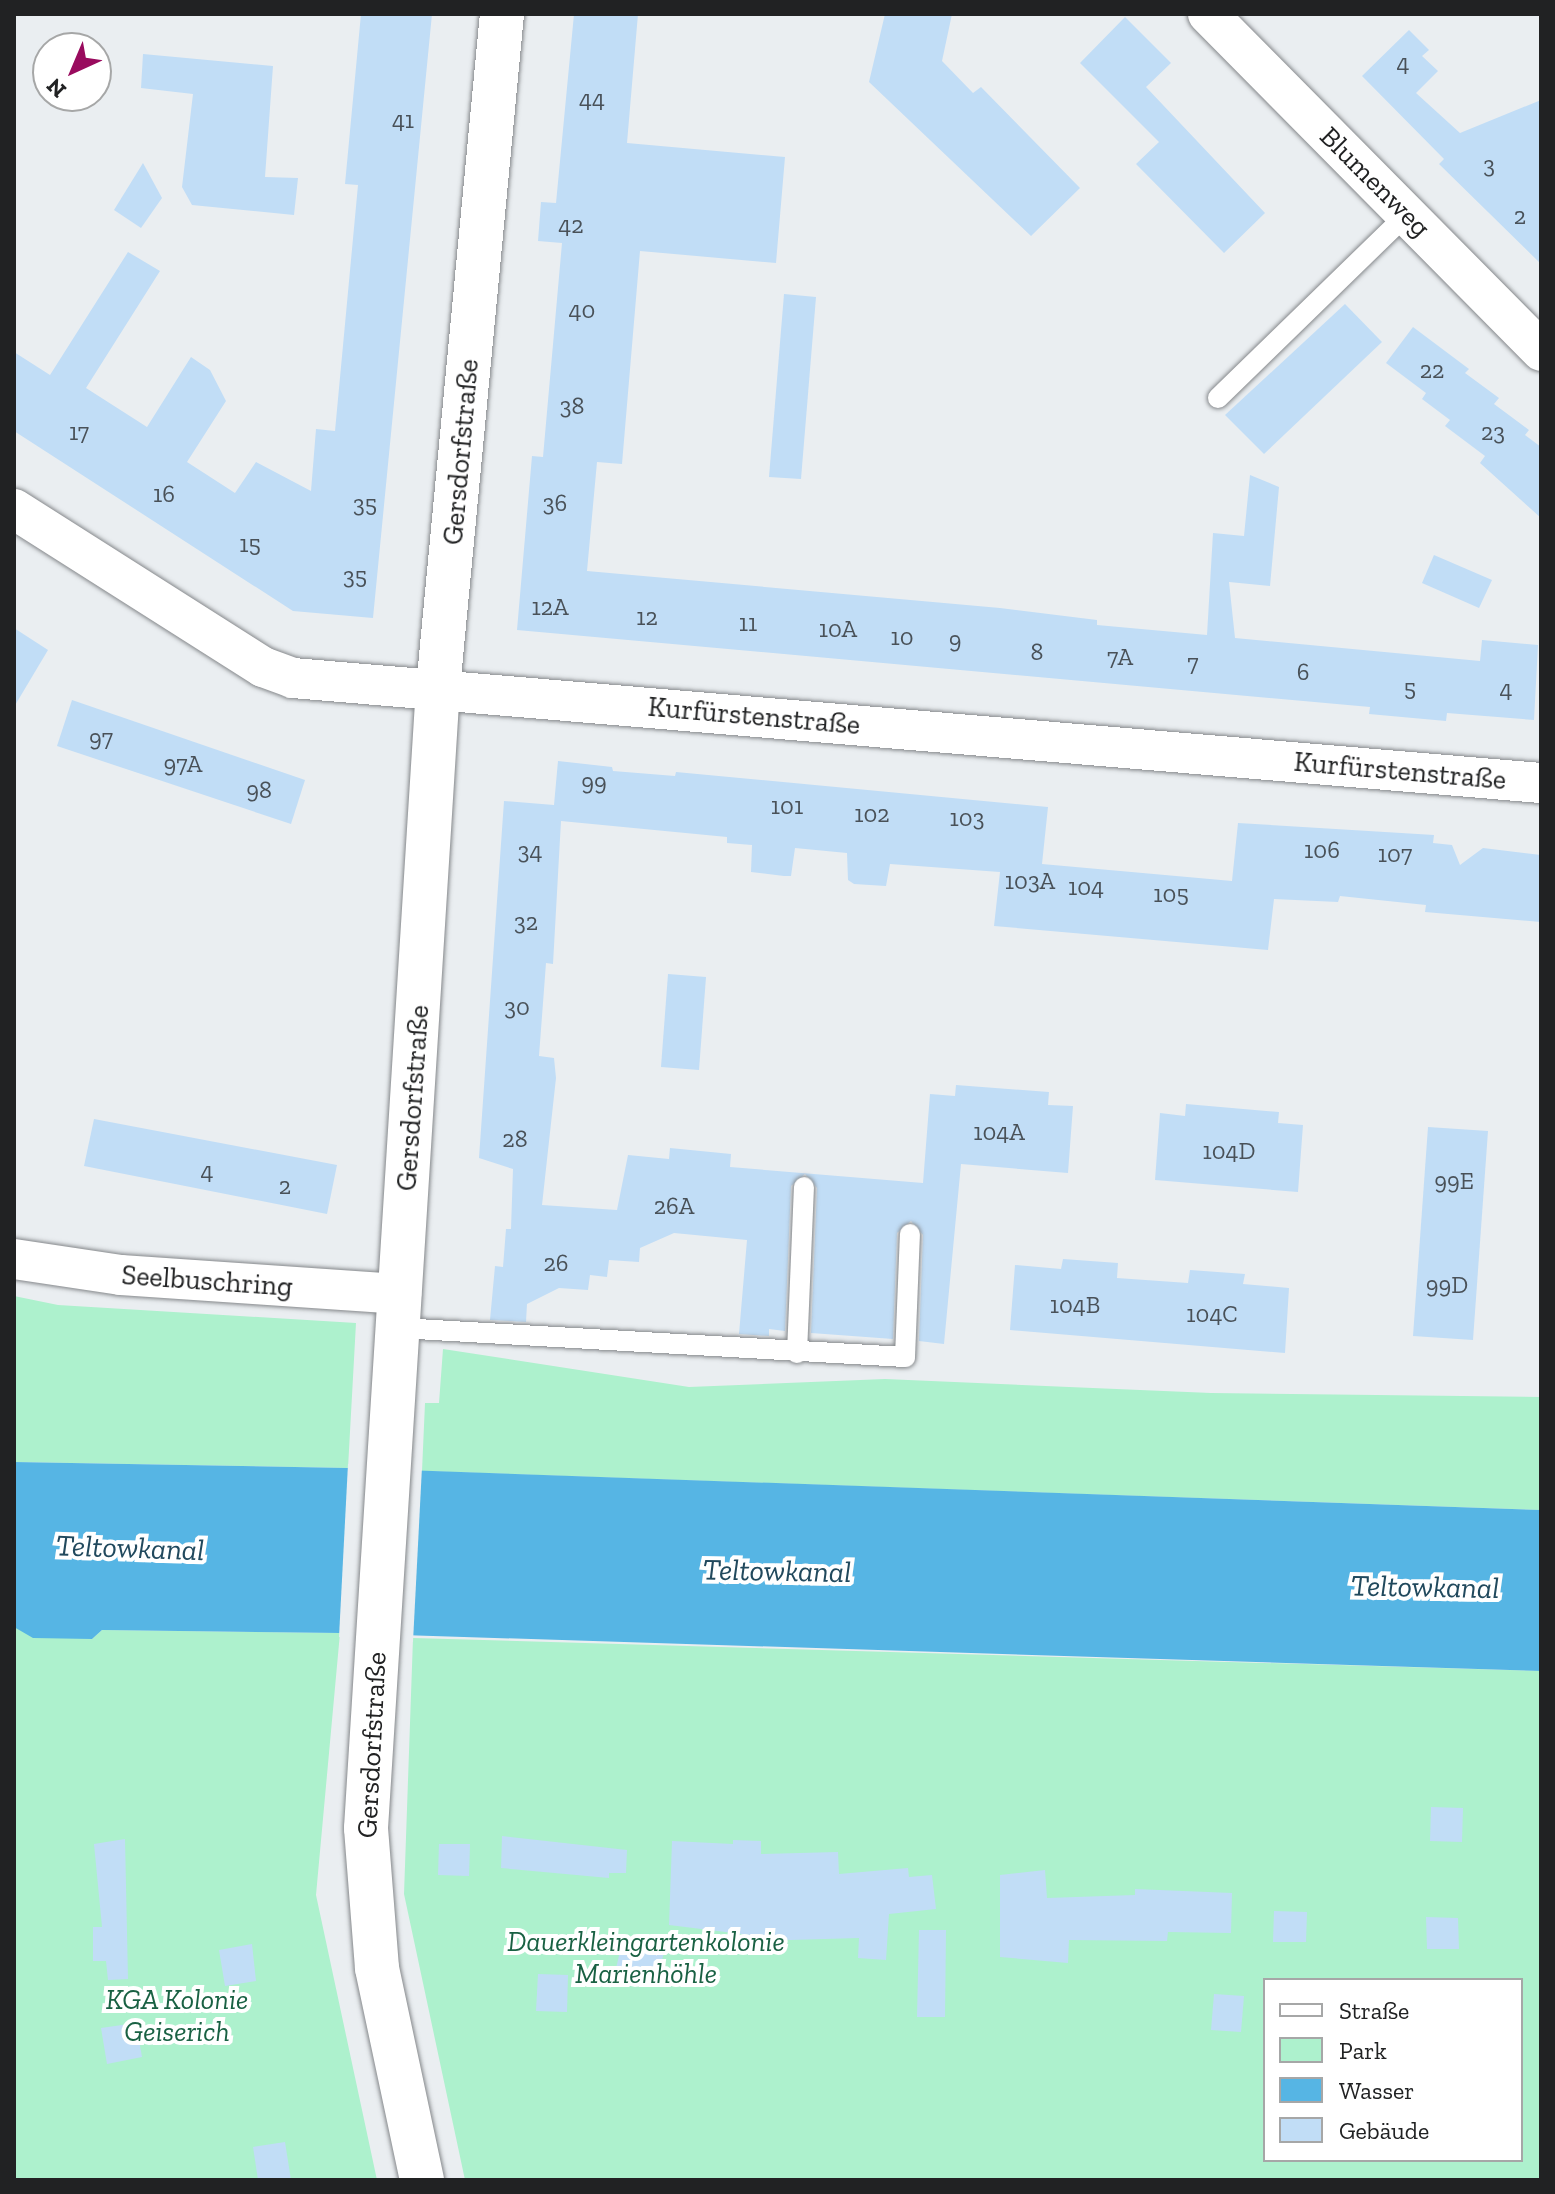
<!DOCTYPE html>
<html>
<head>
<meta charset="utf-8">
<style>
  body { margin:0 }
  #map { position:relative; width:1555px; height:2194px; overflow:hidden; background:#eaeef1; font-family:"Zilla Slab",serif }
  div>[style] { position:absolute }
  .green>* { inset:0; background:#adf1cd }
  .water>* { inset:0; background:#56b5e4 }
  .pier>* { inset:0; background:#eaeef1 }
  .building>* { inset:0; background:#c1ddf6 }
  .roads { filter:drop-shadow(0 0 2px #85888b) drop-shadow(0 0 2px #85888b) }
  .lane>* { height:20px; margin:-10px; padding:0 10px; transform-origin:10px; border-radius:10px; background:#fff }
  .street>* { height:40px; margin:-20px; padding:0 20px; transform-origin:20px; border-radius:20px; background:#fff }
  .secondary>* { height:44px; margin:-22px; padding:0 22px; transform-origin:22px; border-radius:22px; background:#fff }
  span { translate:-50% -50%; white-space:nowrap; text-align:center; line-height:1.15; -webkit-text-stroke:8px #fff; paint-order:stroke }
  .number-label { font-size:24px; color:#495158 }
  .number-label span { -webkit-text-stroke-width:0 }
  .street-label { font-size:28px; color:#212223 }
  .park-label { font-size:28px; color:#196143; font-style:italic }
  .water-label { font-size:30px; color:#21495d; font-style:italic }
  .frame { position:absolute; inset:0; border:16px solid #212223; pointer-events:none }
  .legend { position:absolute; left:1263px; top:1978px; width:260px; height:184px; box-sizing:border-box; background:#fff; border:2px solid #a6a7a7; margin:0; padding:10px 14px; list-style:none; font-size:24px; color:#212223 }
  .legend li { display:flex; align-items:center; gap:16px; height:40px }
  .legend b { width:40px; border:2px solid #a6a7a7 }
  .north { position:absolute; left:32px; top:32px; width:80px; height:80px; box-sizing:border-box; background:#fff; border:2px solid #a6a7a7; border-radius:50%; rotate:224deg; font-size:22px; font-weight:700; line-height:32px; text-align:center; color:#212223 }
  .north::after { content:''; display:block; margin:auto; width:28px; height:36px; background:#990b5e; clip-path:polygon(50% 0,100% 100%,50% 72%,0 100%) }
</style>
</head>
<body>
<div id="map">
  <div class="green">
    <div style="clip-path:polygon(14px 1296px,58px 1305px,356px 1323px,348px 1468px,14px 1462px)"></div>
    <div style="clip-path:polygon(443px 1349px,689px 1387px,885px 1379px,1211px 1393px,1541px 1397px,1541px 1510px,422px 1471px,425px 1403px,439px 1403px)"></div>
    <div style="clip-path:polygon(14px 1627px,92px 1639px,102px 1630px,340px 1633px,316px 1895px,377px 2180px,14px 2180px)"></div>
    <div style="clip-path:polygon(evenodd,413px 1638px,1541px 1671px,1541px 2180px,465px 2180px,404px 1894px,413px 1638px,1265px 1980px,1521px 1980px,1521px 2160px,1265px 2160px,1265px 1980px)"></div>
  </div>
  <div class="water">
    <div style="clip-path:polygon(14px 1462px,348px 1468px,1541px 1510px,1541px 1671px,340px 1633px,102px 1630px,92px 1639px,33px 1638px,14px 1627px)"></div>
  </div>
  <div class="pier">
    <div style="clip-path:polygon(348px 1464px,422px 1467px,413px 1642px,339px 1637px)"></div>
  </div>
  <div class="building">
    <div style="clip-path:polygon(361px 14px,432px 14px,373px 618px,293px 611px,14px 431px,14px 352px,50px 375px,128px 252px,160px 271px,86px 388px,147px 427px,191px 357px,210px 370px,226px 401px,187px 462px,235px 493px,256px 462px,311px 491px,316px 429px,335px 431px,358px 185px,345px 184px)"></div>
    <div style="clip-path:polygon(574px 14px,638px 14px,627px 143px,785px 157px,776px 263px,640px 251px,622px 464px,597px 462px,587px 571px,1000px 608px,1097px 620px,1097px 625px,1207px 635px,1213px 533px,1244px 536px,1250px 475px,1279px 487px,1270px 586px,1229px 582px,1235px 638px,1480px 661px,1482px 640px,1538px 645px,1534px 720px,1447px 713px,1446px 721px,1369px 714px,1370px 707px,517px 630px,532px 456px,543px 457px,562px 243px,538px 241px,541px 202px,556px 203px)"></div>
    <div style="clip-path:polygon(885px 14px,952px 14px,942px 61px,973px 93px,981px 87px,1080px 188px,1031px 236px,869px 82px)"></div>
    <div style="clip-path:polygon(1125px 17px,1171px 63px,1146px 87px,1265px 213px,1224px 253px,1136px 164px,1159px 142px,1080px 63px)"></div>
    <div style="clip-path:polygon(1409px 30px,1429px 50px,1422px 56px,1438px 71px,1416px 93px,1460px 133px,1541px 100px,1541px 264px,1439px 164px,1444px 159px,1362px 76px)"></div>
    <div style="clip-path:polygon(143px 54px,273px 66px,265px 177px,298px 178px,294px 215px,192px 205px,182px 187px,193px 94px,141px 88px)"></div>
    <div style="clip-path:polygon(143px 163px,162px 198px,141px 228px,114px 210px)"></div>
    <div style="clip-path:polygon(784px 294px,816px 297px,801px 479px,769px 477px)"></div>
    <div style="clip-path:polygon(1345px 304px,1382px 342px,1264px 454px,1225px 415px)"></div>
    <div style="clip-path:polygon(1413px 327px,1469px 369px,1465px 373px,1499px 398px,1494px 404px,1529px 430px,1525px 435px,1541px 447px,1541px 518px,1480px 463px,1485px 456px,1445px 426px,1450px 420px,1422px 399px,1426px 393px,1386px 363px)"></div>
    <div style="clip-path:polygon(1434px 555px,1492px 580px,1479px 608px,1422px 583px)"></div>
    <div style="clip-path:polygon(14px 628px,48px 650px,14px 707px)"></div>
    <div style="clip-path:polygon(72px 700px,305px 780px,291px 824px,57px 746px)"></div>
    <div style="clip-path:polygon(558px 761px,612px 767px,613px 771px,675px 776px,676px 772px,1048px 807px,1042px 864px,1232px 881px,1238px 823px,1434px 835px,1433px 843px,1452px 845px,1460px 865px,1483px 848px,1541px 855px,1541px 922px,1425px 912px,1426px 905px,1340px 896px,1338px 902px,1274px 899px,1268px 950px,994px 926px,1000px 872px,890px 864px,886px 886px,854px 884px,848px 880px,847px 853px,795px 848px,791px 876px,784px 876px,751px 872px,752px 845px,727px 843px,727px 837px,561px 821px,553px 964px,546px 963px,539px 1056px,554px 1058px,556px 1078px,542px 1205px,617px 1210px,628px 1155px,669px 1159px,670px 1148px,731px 1154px,730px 1167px,923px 1183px,930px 1094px,955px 1096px,956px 1085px,1049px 1092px,1048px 1105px,1073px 1106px,1068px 1173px,961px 1164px,944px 1344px,919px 1341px,923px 1235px,911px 1221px,897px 1233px,893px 1339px,811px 1333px,817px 1188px,805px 1174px,791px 1186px,785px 1331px,769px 1329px,769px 1336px,739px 1334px,747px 1240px,674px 1233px,640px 1248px,639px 1262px,609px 1260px,607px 1277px,590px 1275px,588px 1290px,559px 1288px,527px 1304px,526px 1322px,490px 1320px,495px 1266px,503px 1267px,506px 1229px,511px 1229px,513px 1169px,479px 1158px,504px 801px,554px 805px)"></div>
    <div style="clip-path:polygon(668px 974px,706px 977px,699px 1070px,661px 1067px)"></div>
    <div style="clip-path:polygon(1186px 1104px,1279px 1112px,1278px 1123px,1303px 1125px,1298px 1192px,1155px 1180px,1160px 1113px,1185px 1116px)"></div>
    <div style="clip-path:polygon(94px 1119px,337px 1165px,327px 1214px,84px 1166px)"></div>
    <div style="clip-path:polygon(1428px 1127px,1488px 1131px,1473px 1340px,1413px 1336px)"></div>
    <div style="clip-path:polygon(1063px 1259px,1118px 1263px,1117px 1278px,1188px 1283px,1190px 1270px,1245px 1274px,1243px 1284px,1289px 1288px,1285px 1353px,1010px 1330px,1015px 1265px,1061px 1269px)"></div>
    <div style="clip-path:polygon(1431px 1807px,1463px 1808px,1462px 1842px,1430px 1841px)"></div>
    <div style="clip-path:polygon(502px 1836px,627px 1850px,626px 1873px,609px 1873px,609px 1878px,501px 1868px)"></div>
    <div style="clip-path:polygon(125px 1839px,128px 1979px,108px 1980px,106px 1961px,93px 1961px,93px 1927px,102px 1927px,94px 1844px)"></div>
    <div style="clip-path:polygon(733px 1840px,761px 1841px,761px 1854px,838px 1852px,839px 1874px,908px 1868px,909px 1877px,932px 1875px,936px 1909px,889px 1914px,886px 1960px,858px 1958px,859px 1938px,790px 1940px,669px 1925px,672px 1841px,733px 1844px)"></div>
    <div style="clip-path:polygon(439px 1844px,470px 1844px,469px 1876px,438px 1875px)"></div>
    <div style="clip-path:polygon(1045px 1870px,1047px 1898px,1135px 1895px,1135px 1889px,1232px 1893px,1231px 1933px,1168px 1932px,1167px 1941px,1069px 1940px,1068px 1963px,1000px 1957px,1000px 1875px)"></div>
    <div style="clip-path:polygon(1274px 1911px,1307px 1912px,1306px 1942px,1273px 1942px)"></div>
    <div style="clip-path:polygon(1426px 1917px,1458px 1918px,1459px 1949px,1427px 1949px)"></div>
    <div style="clip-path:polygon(919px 1930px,946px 1930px,945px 2017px,917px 2017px)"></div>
    <div style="clip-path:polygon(623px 1938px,665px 1947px,657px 1982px,615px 1973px)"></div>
    <div style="clip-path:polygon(252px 1944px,256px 1981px,225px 1986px,219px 1950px)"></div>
    <div style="clip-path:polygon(538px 1974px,568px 1975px,567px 2012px,536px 2011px)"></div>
    <div style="clip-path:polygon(1214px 1994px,1244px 1996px,1241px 2032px,1211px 2030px)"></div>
    <div style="clip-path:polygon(136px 2023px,142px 2057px,107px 2064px,101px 2028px)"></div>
    <div style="clip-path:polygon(285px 2142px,291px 2180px,258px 2180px,253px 2147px)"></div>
  </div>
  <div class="roads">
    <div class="lane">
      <div style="left:1218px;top:398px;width:264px;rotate:-44.2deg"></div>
      <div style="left:399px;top:1328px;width:507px;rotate:3.28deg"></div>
      <div style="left:905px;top:1357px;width:123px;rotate:-87.7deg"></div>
      <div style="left:797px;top:1353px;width:166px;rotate:-87.6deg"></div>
    </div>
    <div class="street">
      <div style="left:1208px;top:14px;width:474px;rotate:45.3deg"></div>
      <div style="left:14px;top:509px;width:295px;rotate:32.4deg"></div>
      <div style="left:263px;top:667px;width:32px;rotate:20deg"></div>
      <div style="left:293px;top:678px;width:1252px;rotate:4.81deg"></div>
      <div style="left:14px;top:1259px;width:108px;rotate:8.5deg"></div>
      <div style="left:121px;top:1275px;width:281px;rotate:3.9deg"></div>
    </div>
    <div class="secondary">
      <div style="left:422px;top:2180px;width:217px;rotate:-102deg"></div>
      <div style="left:377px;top:1968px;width:140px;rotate:-94.5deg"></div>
      <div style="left:366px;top:1828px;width:1142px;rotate:-86.39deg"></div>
      <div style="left:438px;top:688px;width:677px;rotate:-84.58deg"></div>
    </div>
  </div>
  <div class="number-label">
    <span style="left:1403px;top:63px">4</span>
    <span style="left:592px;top:99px">44</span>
    <span style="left:403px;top:120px">41</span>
    <span style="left:1489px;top:165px">3</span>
    <span style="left:1520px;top:216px">2</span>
    <span style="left:571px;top:225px">42</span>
    <span style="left:582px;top:310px">40</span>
    <span style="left:1432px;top:370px">22</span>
    <span style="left:572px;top:406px">38</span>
    <span style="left:79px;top:432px">17</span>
    <span style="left:1493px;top:432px">23</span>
    <span style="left:164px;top:494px">16</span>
    <span style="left:555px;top:503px">36</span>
    <span style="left:365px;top:504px">35</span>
    <span style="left:250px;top:544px">15</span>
    <span style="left:355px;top:576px">35</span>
    <span style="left:550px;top:607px">12A</span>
    <span style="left:647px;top:617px">12</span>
    <span style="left:748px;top:623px">11</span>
    <span style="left:838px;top:629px">10A</span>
    <span style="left:902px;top:637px">10</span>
    <span style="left:955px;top:640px">9</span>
    <span style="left:1037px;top:652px">8</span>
    <span style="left:1120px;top:657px">7A</span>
    <span style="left:1193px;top:663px">7</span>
    <span style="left:1303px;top:672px">6</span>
    <span style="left:1410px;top:688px">5</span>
    <span style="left:1506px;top:689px">4</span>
    <span style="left:101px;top:738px">97</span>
    <span style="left:183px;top:764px">97A</span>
    <span style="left:594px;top:782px">99</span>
    <span style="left:259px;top:790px">98</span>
    <span style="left:787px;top:806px">101</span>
    <span style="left:872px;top:814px">102</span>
    <span style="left:967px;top:818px">103</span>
    <span style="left:1322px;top:850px">106</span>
    <span style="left:530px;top:851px">34</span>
    <span style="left:1395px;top:854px">107</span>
    <span style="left:1030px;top:881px">103A</span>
    <span style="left:1086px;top:887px">104</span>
    <span style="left:1171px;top:894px">105</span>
    <span style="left:526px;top:922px">32</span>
    <span style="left:517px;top:1007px">30</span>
    <span style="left:999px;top:1132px">104A</span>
    <span style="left:515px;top:1139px">28</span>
    <span style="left:1229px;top:1151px">104D</span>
    <span style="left:207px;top:1171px">4</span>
    <span style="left:1454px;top:1181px">99E</span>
    <span style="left:285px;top:1186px">2</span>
    <span style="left:674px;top:1206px">26A</span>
    <span style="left:556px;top:1263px">26</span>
    <span style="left:1447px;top:1285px">99D</span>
    <span style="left:1075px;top:1305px">104B</span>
    <span style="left:1212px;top:1314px">104C</span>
  </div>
  <div class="street-label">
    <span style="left:1375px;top:182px;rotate:45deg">Blumenweg</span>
    <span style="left:461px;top:452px;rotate:-85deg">Gersdorfstraße</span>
    <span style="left:754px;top:716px;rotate:5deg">Kurfürstenstraße</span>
    <span style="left:1400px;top:771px;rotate:5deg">Kurfürstenstraße</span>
    <span style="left:413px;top:1098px;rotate:-86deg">Gersdorfstraße</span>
    <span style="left:207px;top:1281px;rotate:4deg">Seelbuschring</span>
    <span style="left:372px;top:1745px;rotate:-87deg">Gersdorfstraße</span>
  </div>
  <div class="park-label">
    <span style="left:646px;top:1958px">Dauerkleingartenkolonie<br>Marienhöhle</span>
    <span style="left:177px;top:2016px">KGA Kolonie<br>Geiserich</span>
  </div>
  <div class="water-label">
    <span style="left:130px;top:1548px;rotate:2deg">Teltowkanal</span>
    <span style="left:777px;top:1571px;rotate:1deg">Teltowkanal</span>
    <span style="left:1425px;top:1587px;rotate:1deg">Teltowkanal</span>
  </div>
  <div class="frame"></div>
  <ul class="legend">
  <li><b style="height:10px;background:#fff"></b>Straße</li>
  <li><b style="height:22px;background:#adf1cd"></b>Park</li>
  <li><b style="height:22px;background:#56b5e4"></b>Wasser</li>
  <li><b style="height:22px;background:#c1ddf6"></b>Gebäude</li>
  </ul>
  <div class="north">N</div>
</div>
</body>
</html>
